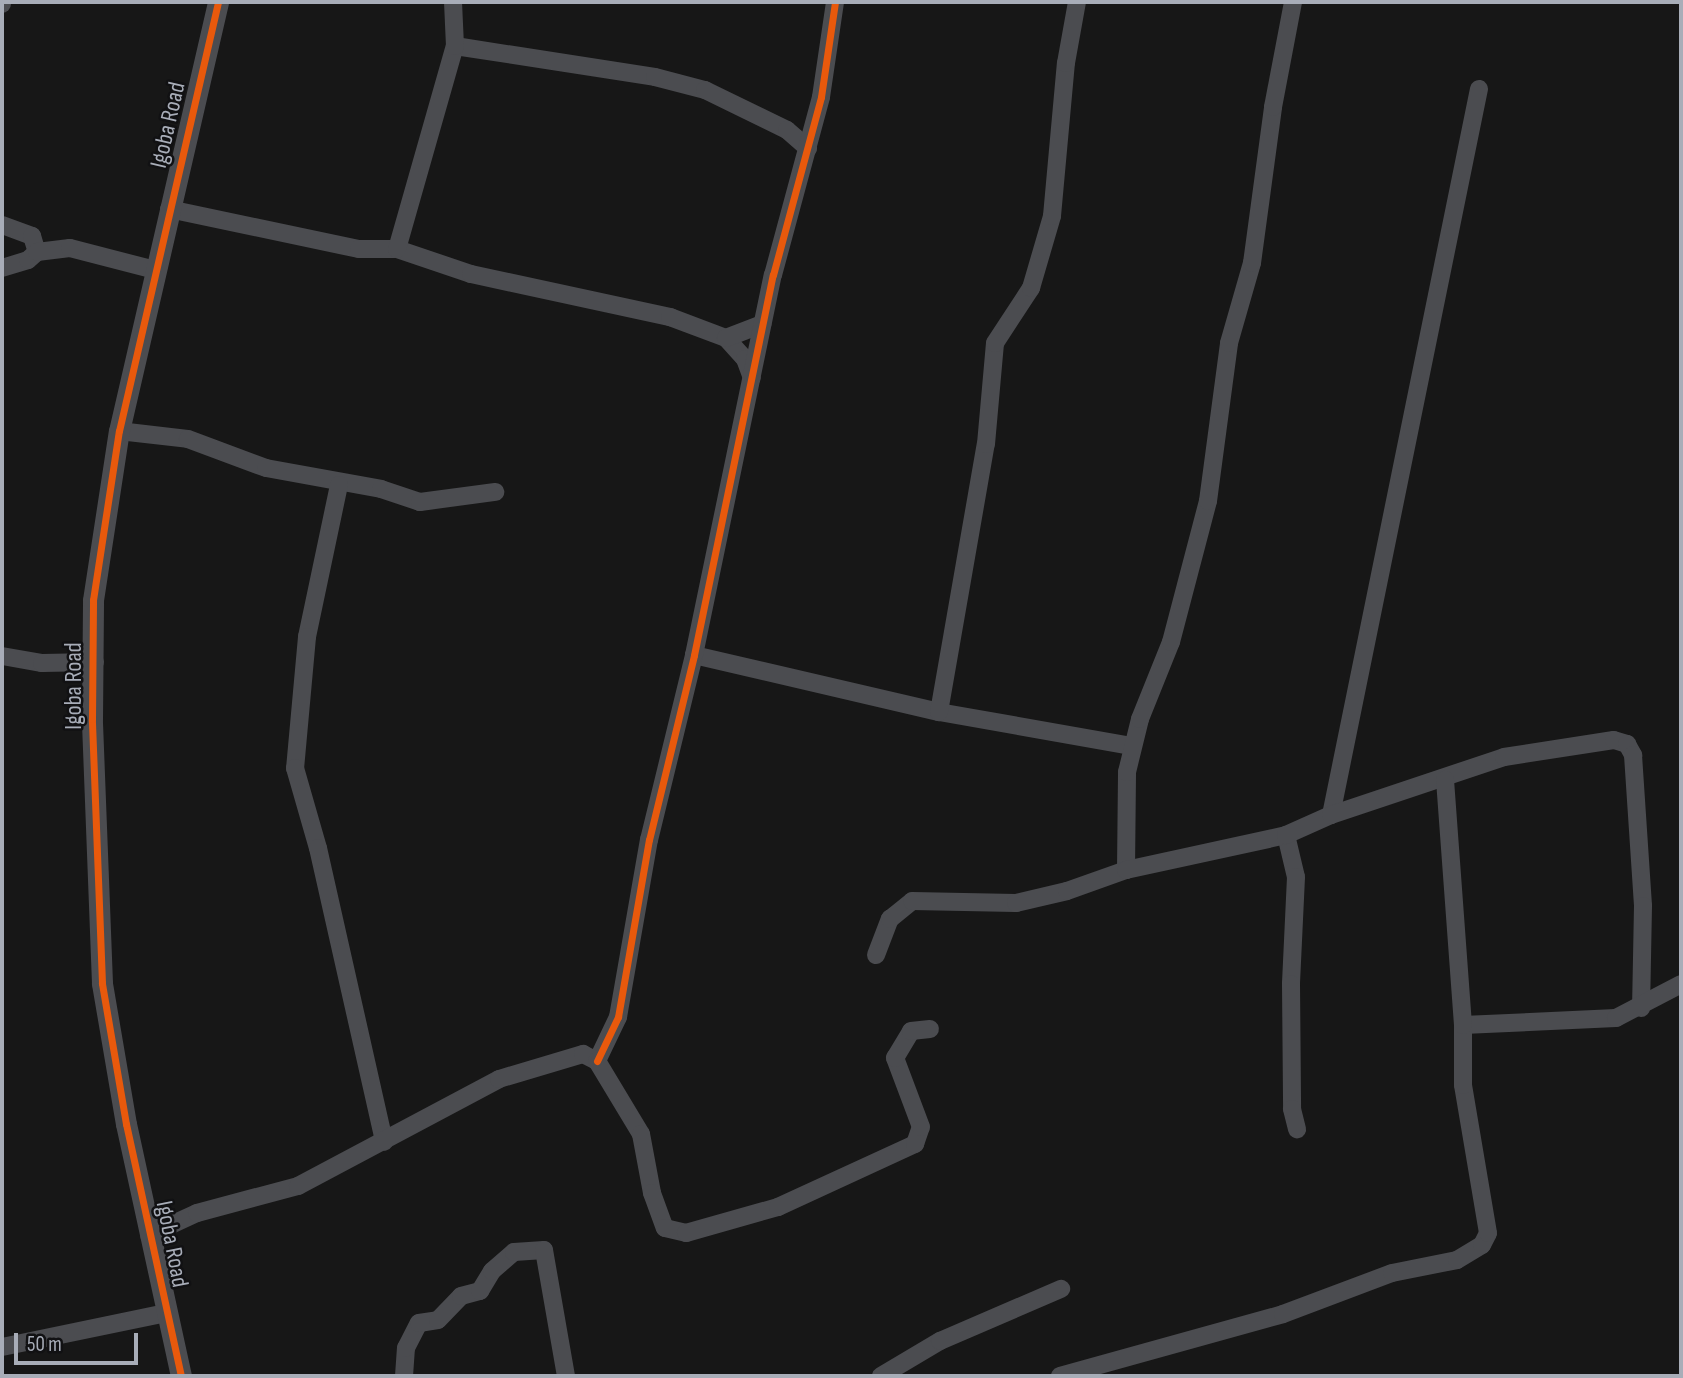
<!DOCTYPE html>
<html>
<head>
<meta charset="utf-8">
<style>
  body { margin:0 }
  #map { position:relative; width:1683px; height:1378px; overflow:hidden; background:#171717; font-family:"Sofia Sans Condensed",sans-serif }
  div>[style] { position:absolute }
  .minor>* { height:18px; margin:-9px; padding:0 9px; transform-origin:9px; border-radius:9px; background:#4b4c50 }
  .tertiary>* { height:21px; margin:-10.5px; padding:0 10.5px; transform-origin:10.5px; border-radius:10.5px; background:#4b4c50 }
  .cycleway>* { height:7px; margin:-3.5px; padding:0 3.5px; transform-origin:3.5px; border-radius:3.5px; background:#e8590c }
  span { translate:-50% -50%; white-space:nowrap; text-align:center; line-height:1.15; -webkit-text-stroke:5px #111113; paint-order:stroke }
  .street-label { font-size:24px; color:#a8adb8 }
  .frame { position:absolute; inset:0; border:4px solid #a8adb8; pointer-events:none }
  .scale { position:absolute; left:14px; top:1333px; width:124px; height:32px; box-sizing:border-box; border:4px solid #a8adb8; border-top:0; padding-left:9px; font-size:21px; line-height:24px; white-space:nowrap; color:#a8adb8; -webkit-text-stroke:5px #111113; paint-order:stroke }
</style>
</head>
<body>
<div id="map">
  <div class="minor">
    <div style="left:2px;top:4px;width:2px;rotate:-90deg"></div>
    <div style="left:455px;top:46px;width:202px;rotate:8.8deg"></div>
    <div style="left:655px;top:77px;width:52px;rotate:14.6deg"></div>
    <div style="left:705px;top:90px;width:91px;rotate:26deg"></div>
    <div style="left:787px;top:130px;width:28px;rotate:41deg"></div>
    <div style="left:169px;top:209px;width:194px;rotate:11.9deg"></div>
    <div style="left:359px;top:249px;width:38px"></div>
    <div style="left:397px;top:249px;width:78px;rotate:18.7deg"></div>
    <div style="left:471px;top:274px;width:204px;rotate:12.2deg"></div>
    <div style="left:670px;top:317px;width:60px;rotate:20.6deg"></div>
    <div style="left:726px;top:338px;width:28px;rotate:48deg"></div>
    <div style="left:745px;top:359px;width:20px;rotate:70deg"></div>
    <div style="left:2px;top:225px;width:32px;rotate:20deg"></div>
    <div style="left:32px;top:236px;width:17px;rotate:73deg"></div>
    <div style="left:397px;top:249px;width:211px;rotate:-74.1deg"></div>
    <div style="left:455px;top:46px;width:44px;rotate:-92.6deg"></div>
    <div style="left:2px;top:268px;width:27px;rotate:-17deg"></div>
    <div style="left:28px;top:260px;width:12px;rotate:-42deg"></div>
    <div style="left:37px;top:252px;width:33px;rotate:-7deg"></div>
    <div style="left:70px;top:248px;width:88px;rotate:14.5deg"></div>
    <div style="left:726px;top:338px;width:39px;rotate:-21deg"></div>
    <div style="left:119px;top:431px;width:69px;rotate:6.6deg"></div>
    <div style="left:188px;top:439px;width:83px;rotate:20.4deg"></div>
    <div style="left:266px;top:468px;width:117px;rotate:10.3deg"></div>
    <div style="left:381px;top:489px;width:41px;rotate:18.4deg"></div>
    <div style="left:420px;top:502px;width:76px;rotate:-7.6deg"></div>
    <div style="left:339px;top:485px;width:155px;rotate:101.9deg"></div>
    <div style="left:307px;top:637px;width:132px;rotate:95.2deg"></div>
    <div style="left:295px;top:768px;width:83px;rotate:74deg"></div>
    <div style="left:318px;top:848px;width:301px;rotate:77.3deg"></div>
    <div style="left:694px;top:655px;width:252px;rotate:13.1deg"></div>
    <div style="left:939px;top:712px;width:196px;rotate:10deg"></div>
    <div style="left:2px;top:656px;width:41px;rotate:9.9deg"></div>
    <div style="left:42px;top:663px;width:53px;rotate:-1.1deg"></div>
    <div style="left:939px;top:712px;width:272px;rotate:-80.1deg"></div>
    <div style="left:986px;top:444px;width:101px;rotate:-84.9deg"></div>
    <div style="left:995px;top:343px;width:66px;rotate:-56.8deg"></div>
    <div style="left:1031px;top:288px;width:75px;rotate:-73.7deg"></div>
    <div style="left:1052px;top:216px;width:154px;rotate:-84.8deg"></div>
    <div style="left:1066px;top:63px;width:62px;rotate:-79.8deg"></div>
    <div style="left:1331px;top:815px;width:741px;rotate:-78.48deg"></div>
    <div style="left:1286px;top:835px;width:43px;rotate:76.6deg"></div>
    <div style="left:1296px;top:877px;width:107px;rotate:92.7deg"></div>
    <div style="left:1291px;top:984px;width:125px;rotate:89.5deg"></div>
    <div style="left:1292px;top:1109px;width:21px;rotate:76deg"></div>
    <div style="left:1126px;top:870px;width:98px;rotate:-89.4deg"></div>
    <div style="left:1127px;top:772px;width:55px;rotate:-76.2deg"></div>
    <div style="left:1140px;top:719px;width:83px;rotate:-68.1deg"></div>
    <div style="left:1171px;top:642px;width:146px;rotate:-75.3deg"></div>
    <div style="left:1208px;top:501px;width:159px;rotate:-82.4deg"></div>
    <div style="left:1229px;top:343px;width:83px;rotate:-74deg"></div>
    <div style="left:1252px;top:263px;width:157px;rotate:-82.3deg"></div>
    <div style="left:1273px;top:107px;width:107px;rotate:-79.2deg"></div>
    <div style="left:876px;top:955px;width:39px;rotate:-69deg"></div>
    <div style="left:890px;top:919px;width:28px;rotate:-39deg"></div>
    <div style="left:912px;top:901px;width:104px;rotate:1.1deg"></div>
    <div style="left:1016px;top:903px;width:52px;rotate:-13.2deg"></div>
    <div style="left:1067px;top:891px;width:63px;rotate:-19.6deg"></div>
    <div style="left:1126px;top:870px;width:164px;rotate:-12.3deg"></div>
    <div style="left:1286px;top:835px;width:49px;rotate:-24deg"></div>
    <div style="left:1331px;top:815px;width:182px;rotate:-18.5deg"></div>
    <div style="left:1504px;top:757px;width:111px;rotate:-8.8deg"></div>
    <div style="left:1614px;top:740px;width:14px;rotate:17deg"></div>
    <div style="left:1627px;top:744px;width:13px;rotate:61deg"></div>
    <div style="left:1633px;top:755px;width:151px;rotate:86.2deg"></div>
    <div style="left:1643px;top:906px;width:102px;rotate:91.1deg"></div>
    <div style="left:1463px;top:1025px;width:153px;rotate:-2.6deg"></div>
    <div style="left:1616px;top:1018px;width:73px;rotate:-27.6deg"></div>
    <div style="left:597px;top:1061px;width:49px;rotate:-64.5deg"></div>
    <div style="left:618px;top:1017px;width:180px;rotate:-80.1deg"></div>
    <div style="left:649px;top:840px;width:190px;rotate:-76.3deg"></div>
    <div style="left:694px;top:655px;width:388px;rotate:-78.3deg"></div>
    <div style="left:773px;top:275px;width:184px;rotate:-74.9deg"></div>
    <div style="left:821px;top:97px;width:96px;rotate:-81.6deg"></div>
    <div style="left:149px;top:1235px;width:53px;rotate:-24.6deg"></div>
    <div style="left:197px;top:1213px;width:105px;rotate:-15deg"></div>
    <div style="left:298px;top:1186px;width:228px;rotate:-28deg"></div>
    <div style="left:499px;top:1079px;width:88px;rotate:-16.6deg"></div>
    <div style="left:583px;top:1054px;width:16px;rotate:27deg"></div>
    <div style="left:597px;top:1061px;width:85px;rotate:58.9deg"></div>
    <div style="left:641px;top:1134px;width:60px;rotate:79.4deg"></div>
    <div style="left:652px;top:1193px;width:37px;rotate:70deg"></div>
    <div style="left:665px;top:1228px;width:22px;rotate:13deg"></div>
    <div style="left:686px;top:1233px;width:96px;rotate:-15.8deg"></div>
    <div style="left:778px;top:1207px;width:151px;rotate:-24.7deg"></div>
    <div style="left:915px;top:1144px;width:18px;rotate:-71deg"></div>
    <div style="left:921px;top:1127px;width:74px;rotate:-110.6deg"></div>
    <div style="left:895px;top:1058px;width:31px;rotate:-59deg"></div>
    <div style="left:911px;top:1031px;width:19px;rotate:-6deg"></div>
    <div style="left:2px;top:1347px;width:167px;rotate:-11.7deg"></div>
    <div style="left:404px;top:1376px;width:28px;rotate:-86deg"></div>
    <div style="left:406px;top:1348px;width:28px;rotate:-63deg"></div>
    <div style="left:419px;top:1323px;width:19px;rotate:-9deg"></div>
    <div style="left:438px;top:1320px;width:33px;rotate:-46deg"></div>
    <div style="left:461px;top:1296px;width:20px;rotate:-15deg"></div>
    <div style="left:480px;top:1291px;width:23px;rotate:-59deg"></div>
    <div style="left:492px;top:1271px;width:29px;rotate:-41deg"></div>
    <div style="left:514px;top:1252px;width:30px;rotate:-4deg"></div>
    <div style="left:544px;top:1250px;width:128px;rotate:80.1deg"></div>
    <div style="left:881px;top:1376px;width:69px;rotate:-30.7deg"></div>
    <div style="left:940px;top:1341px;width:132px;rotate:-23.3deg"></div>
    <div style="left:1060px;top:1376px;width:231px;rotate:-15.5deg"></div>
    <div style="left:1283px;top:1314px;width:116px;rotate:-20.6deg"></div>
    <div style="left:1392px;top:1273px;width:66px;rotate:-11.3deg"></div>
    <div style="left:1457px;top:1260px;width:29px;rotate:-31deg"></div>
    <div style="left:1482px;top:1245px;width:13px;rotate:-63deg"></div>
    <div style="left:1488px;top:1233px;width:150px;rotate:-99.6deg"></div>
    <div style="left:1463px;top:1085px;width:60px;rotate:-90deg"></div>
    <div style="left:1463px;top:1025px;width:246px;rotate:-94.2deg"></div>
  </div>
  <div class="tertiary">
    <div style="left:181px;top:1376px;width:258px;rotate:-102.3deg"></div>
    <div style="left:126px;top:1124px;width:143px;rotate:-99.7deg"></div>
    <div style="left:102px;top:983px;width:264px;rotate:-92.2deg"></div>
    <div style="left:92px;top:719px;width:119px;rotate:-89.5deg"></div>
    <div style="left:93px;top:600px;width:171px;rotate:-81.3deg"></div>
    <div style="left:119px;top:431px;width:440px;rotate:-77deg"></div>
  </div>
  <div class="cycleway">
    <div style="left:597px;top:1061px;width:49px;rotate:-64.5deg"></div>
    <div style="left:618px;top:1017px;width:180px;rotate:-80.1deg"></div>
    <div style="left:649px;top:840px;width:190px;rotate:-76.3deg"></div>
    <div style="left:694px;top:655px;width:388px;rotate:-78.3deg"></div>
    <div style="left:773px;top:275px;width:184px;rotate:-74.9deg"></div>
    <div style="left:821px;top:97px;width:96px;rotate:-81.6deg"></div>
    <div style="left:181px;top:1376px;width:258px;rotate:-102.3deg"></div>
    <div style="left:126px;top:1124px;width:143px;rotate:-99.7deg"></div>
    <div style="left:102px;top:983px;width:264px;rotate:-92.2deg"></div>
    <div style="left:92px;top:719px;width:119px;rotate:-89.5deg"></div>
    <div style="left:93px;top:600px;width:171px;rotate:-81.3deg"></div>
    <div style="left:119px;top:431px;width:440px;rotate:-77deg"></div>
  </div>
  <div class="street-label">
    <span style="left:168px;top:125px;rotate:-77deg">Igoba Road</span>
    <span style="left:74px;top:686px;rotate:-90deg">Igoba Road</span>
    <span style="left:172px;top:1244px;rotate:79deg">Igoba Road</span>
  </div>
  <div class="frame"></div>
  <div class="scale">50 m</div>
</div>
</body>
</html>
